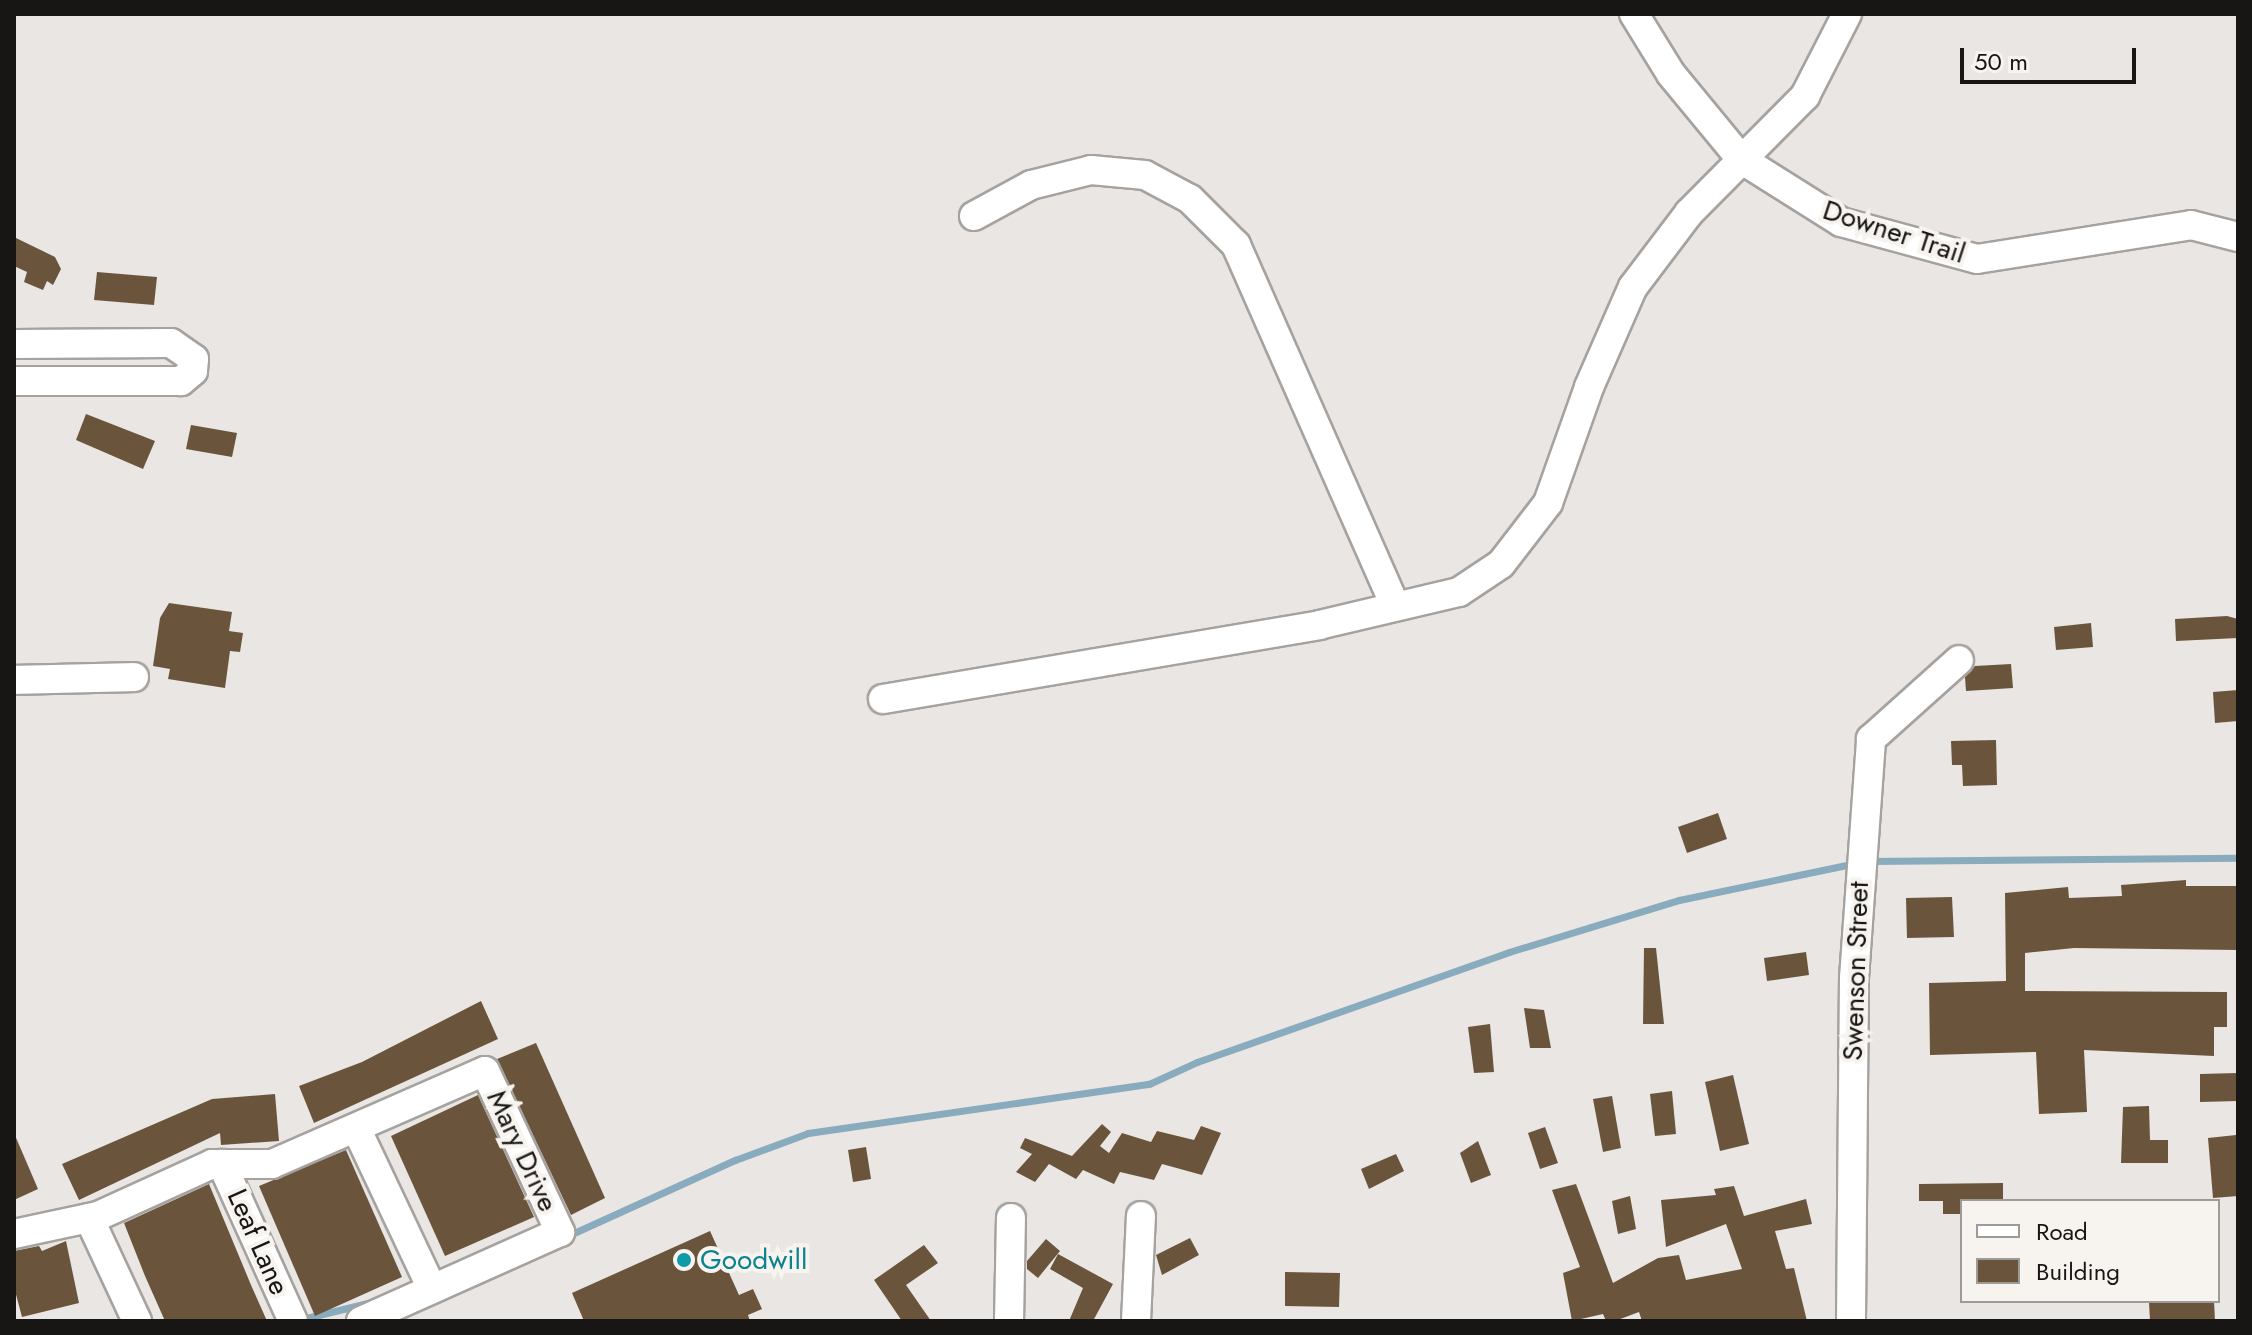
<!DOCTYPE html>
<style>
body{margin:0}
#map{position:relative;width:2252px;height:1335px;overflow:hidden;background:#e9e6e3;font-family:Jost,sans-serif}
div>[style]{position:absolute}
.stream>*{height:7px;margin:-3.5px;padding:0 3.5px;transform-origin:3.5px;border-radius:3.5px;background:#88abbd}
.building>*{inset:0;background:#6a553c}
.roads{filter:drop-shadow(2px 0 #a5a29f) drop-shadow(-2px 0 #a5a29f) drop-shadow(0 2px #a5a29f) drop-shadow(0 -2px #a5a29f)}
.street>*{height:28px;margin:-14px;padding:0 14px;transform-origin:14px;border-radius:14px;background:#fff}
.dots>*{width:22px;height:22px;translate:-50% -50%;box-sizing:border-box;border:4px solid #f7f4f0;border-radius:50%}
span{translate:-50% -50%;white-space:nowrap;text-align:center;line-height:1.15;-webkit-text-stroke:8px #f7f4f0;paint-order:stroke}
.street-label{font-size:28px;color:#171615}
.culture-label{font-size:28px;color:#0d838f}
.left{translate:0 -50%;text-align:left}
.frame{position:absolute;inset:0;border:16px solid #171615;pointer-events:none}
.legend{position:absolute;left:1960px;top:1199px;width:260px;height:104px;box-sizing:border-box;background:#f7f4f0;border:2px solid #9d9b98;margin:0;padding:10px 14px;list-style:none;font-size:24px;color:#171615}
.legend li{display:flex;align-items:center;gap:16px;height:40px}
.legend b{width:40px;border:2px solid #9d9b98}
.scale{position:absolute;left:1960px;top:48px;width:176px;height:36px;box-sizing:border-box;border:4px solid #171615;border-top:0;padding-left:10px;font-size:24px;line-height:28px;white-space:nowrap;color:#171615;-webkit-text-stroke:6px #f7f4f0;paint-order:stroke}
</style>
<div id="map">
<div class="stream">
<div style="left:1869px;top:861px;width:369px;rotate:-0.5deg"></div>
<div style="left:565px;top:1237px;width:187px;rotate:-24.4deg"></div>
<div style="left:735px;top:1160px;width:78px;rotate:-20.3deg"></div>
<div style="left:808px;top:1133px;width:345px;rotate:-8.2deg"></div>
<div style="left:1149px;top:1084px;width:53px;rotate:-24.6deg"></div>
<div style="left:1197px;top:1062px;width:331px;rotate:-19.4deg"></div>
<div style="left:1509px;top:952px;width:178px;rotate:-17deg"></div>
<div style="left:1679px;top:900px;width:181px;rotate:-11.8deg"></div>
<div style="left:298px;top:1320px;width:76px;rotate:-13.7deg"></div>
</div>
<div class="building">
<div style="clip-path:polygon(14px 237px,55px 257px,61px 269px,53px 285px,47px 281px,43px 290px,24px 282px,27px 272px,14px 266px)"></div>
<div style="clip-path:polygon(97px 272px,157px 277px,154px 305px,94px 300px)"></div>
<div style="clip-path:polygon(86px 414px,155px 441px,143px 469px,76px 440px)"></div>
<div style="clip-path:polygon(191px 425px,237px 433px,232px 457px,186px 449px)"></div>
<div style="clip-path:polygon(169px 603px,232px 612px,229px 631px,243px 633px,240px 652px,230px 651px,225px 688px,168px 679px,170px 669px,153px 666px,160px 618px)"></div>
<div style="clip-path:polygon(2227px 616px,2238px 619px,2238px 638px,2176px 641px,2175px 619px)"></div>
<div style="clip-path:polygon(2091px 623px,2093px 647px,2056px 650px,2054px 627px)"></div>
<div style="clip-path:polygon(2011px 664px,2013px 688px,1966px 691px,1965px 677px,1975px 666px)"></div>
<div style="clip-path:polygon(2238px 690px,2238px 721px,2215px 723px,2213px 692px)"></div>
<div style="clip-path:polygon(1996px 740px,1997px 785px,1963px 786px,1962px 765px,1952px 765px,1951px 741px)"></div>
<div style="clip-path:polygon(1718px 813px,1727px 839px,1687px 853px,1678px 827px)"></div>
<div style="clip-path:polygon(2186px 880px,2186px 886px,2238px 886px,2238px 950px,2074px 948px,2025px 953px,2025px 991px,2227px 992px,2227px 1027px,2214px 1027px,2214px 1056px,2084px 1050px,2087px 1112px,2039px 1114px,2036px 1052px,1930px 1055px,1929px 983px,2006px 981px,2005px 893px,2068px 887px,2069px 898px,2122px 896px,2121px 885px)"></div>
<div style="clip-path:polygon(1952px 897px,1954px 937px,1907px 938px,1906px 898px)"></div>
<div style="clip-path:polygon(1644px 948px,1656px 948px,1664px 1024px,1643px 1024px)"></div>
<div style="clip-path:polygon(1806px 952px,1809px 975px,1767px 981px,1764px 958px)"></div>
<div style="clip-path:polygon(481px 1001px,498px 1039px,314px 1123px,299px 1086px,362px 1062px)"></div>
<div style="clip-path:polygon(1524px 1008px,1544px 1010px,1551px 1048px,1530px 1048px)"></div>
<div style="clip-path:polygon(1490px 1024px,1494px 1072px,1474px 1073px,1468px 1027px)"></div>
<div style="clip-path:polygon(536px 1043px,605px 1198px,571px 1215px,497px 1059px)"></div>
<div style="clip-path:polygon(2238px 1073px,2238px 1101px,2200px 1102px,2200px 1074px)"></div>
<div style="clip-path:polygon(1733px 1075px,1749px 1144px,1720px 1151px,1705px 1082px)"></div>
<div style="clip-path:polygon(1672px 1091px,1676px 1134px,1655px 1136px,1650px 1094px)"></div>
<div style="clip-path:polygon(275px 1094px,279px 1141px,221px 1145px,220px 1133px,79px 1200px,62px 1164px,212px 1099px)"></div>
<div style="clip-path:polygon(478px 1095px,534px 1217px,445px 1256px,391px 1136px)"></div>
<div style="clip-path:polygon(1612px 1096px,1621px 1148px,1603px 1152px,1593px 1099px)"></div>
<div style="clip-path:polygon(2149px 1106px,2150px 1140px,2168px 1140px,2168px 1163px,2121px 1163px,2123px 1107px)"></div>
<div style="clip-path:polygon(1102px 1124px,1111px 1132px,1100px 1146px,1109px 1153px,1122px 1133px,1151px 1142px,1157px 1131px,1194px 1140px,1201px 1126px,1221px 1133px,1202px 1175px,1162px 1164px,1154px 1180px,1120px 1172px,1114px 1184px,1083px 1170px,1076px 1179px,1049px 1164px,1035px 1182px,1016px 1172px,1032px 1154px,1020px 1148px,1025px 1138px,1072px 1156px)"></div>
<div style="clip-path:polygon(1545px 1127px,1558px 1163px,1540px 1169px,1528px 1133px)"></div>
<div style="clip-path:polygon(14px 1133px,38px 1189px,14px 1200px)"></div>
<div style="clip-path:polygon(2236px 1135px,2238px 1196px,2213px 1198px,2208px 1138px)"></div>
<div style="clip-path:polygon(1478px 1141px,1491px 1175px,1471px 1183px,1460px 1153px)"></div>
<div style="clip-path:polygon(866px 1147px,871px 1179px,853px 1182px,848px 1150px)"></div>
<div style="clip-path:polygon(346px 1150px,402px 1277px,315px 1316px,259px 1186px)"></div>
<div style="clip-path:polygon(1396px 1154px,1404px 1171px,1369px 1189px,1361px 1169px)"></div>
<div style="clip-path:polygon(2003px 1183px,2003px 1201px,1962px 1201px,1962px 1214px,1943px 1214px,1943px 1201px,1919px 1201px,1919px 1184px)"></div>
<div style="clip-path:polygon(209px 1184px,251px 1285px,267px 1321px,165px 1321px,145px 1276px,124px 1223px)"></div>
<div style="clip-path:polygon(1576px 1184px,1613px 1283px,1658px 1258px,1679px 1255px,1686px 1280px,1742px 1269px,1726px 1224px,1666px 1247px,1661px 1200px,1716px 1195px,1714px 1189px,1734px 1186px,1744px 1216px,1806px 1199px,1812px 1224px,1775px 1231px,1786px 1269px,1794px 1268px,1807px 1321px,1642px 1321px,1639px 1312px,1615px 1321px,1606px 1321px,1603px 1314px,1572px 1321px,1563px 1273px,1580px 1267px,1552px 1190px)"></div>
<div style="clip-path:polygon(1630px 1196px,1636px 1229px,1618px 1234px,1612px 1201px)"></div>
<div style="clip-path:polygon(710px 1231px,739px 1295px,753px 1289px,762px 1309px,748px 1315px,750px 1321px,584px 1321px,572px 1293px)"></div>
<div style="clip-path:polygon(1190px 1238px,1199px 1255px,1162px 1275px,1156px 1255px)"></div>
<div style="clip-path:polygon(1046px 1239px,1060px 1251px,1038px 1278px,1027px 1269px,1027px 1261px)"></div>
<div style="clip-path:polygon(66px 1241px,79px 1303px,22px 1317px,14px 1287px,14px 1251px,39px 1246px,42px 1251px)"></div>
<div style="clip-path:polygon(924px 1245px,938px 1263px,906px 1285px,931px 1321px,902px 1321px,874px 1280px)"></div>
<div style="clip-path:polygon(1058px 1254px,1113px 1284px,1093px 1321px,1069px 1321px,1083px 1288px,1050px 1269px)"></div>
<div style="clip-path:polygon(1285px 1272px,1340px 1273px,1339px 1307px,1285px 1306px)"></div>
<div style="clip-path:polygon(2214px 1301px,2215px 1321px,2150px 1321px,2149px 1302px)"></div>
</div>
<div class="roads">
<div class="street">
<div style="left:1634px;top:14px;width:70px;rotate:58.3deg"></div>
<div style="left:1671px;top:74px;width:110px;rotate:50.5deg"></div>
<div style="left:1741px;top:159px;width:118px;rotate:32.2deg"></div>
<div style="left:1841px;top:222px;width:141px;rotate:15.2deg"></div>
<div style="left:1977px;top:259px;width:217px;rotate:-9deg"></div>
<div style="left:2191px;top:225px;width:49px;rotate:14.3deg"></div>
<div style="left:974px;top:216px;width:65px;rotate:-28.5deg"></div>
<div style="left:1031px;top:185px;width:62px;rotate:-14deg"></div>
<div style="left:1091px;top:170px;width:54px;rotate:5.3deg"></div>
<div style="left:1145px;top:175px;width:51px;rotate:28.1deg"></div>
<div style="left:1190px;top:199px;width:65px;rotate:45deg"></div>
<div style="left:1236px;top:245px;width:394px;rotate:66.2deg"></div>
<div style="left:14px;top:344px;width:157px;rotate:-0.4deg"></div>
<div style="left:171px;top:343px;width:28px;rotate:35deg"></div>
<div style="left:194px;top:359px;width:12px;rotate:95deg"></div>
<div style="left:193px;top:371px;width:16px;rotate:140deg"></div>
<div style="left:181px;top:381px;width:167px;rotate:180deg"></div>
<div style="left:14px;top:680px;width:120px;rotate:-1.4deg"></div>
<div style="left:883px;top:699px;width:442px;rotate:-9.6deg"></div>
<div style="left:1319px;top:625px;width:144px;rotate:-13.3deg"></div>
<div style="left:1459px;top:592px;width:50px;rotate:-33.7deg"></div>
<div style="left:1501px;top:564px;width:77px;rotate:-52.4deg"></div>
<div style="left:1548px;top:503px;width:123px;rotate:-70.5deg"></div>
<div style="left:1589px;top:387px;width:109px;rotate:-66.3deg"></div>
<div style="left:1633px;top:287px;width:93px;rotate:-52.9deg"></div>
<div style="left:1689px;top:213px;width:165px;rotate:-45.2deg"></div>
<div style="left:1805px;top:96px;width:92px;rotate:-62.9deg"></div>
<div style="left:356px;top:1128px;width:178px;rotate:64.7deg"></div>
<div style="left:222px;top:1164px;width:172px;rotate:65.7deg"></div>
<div style="left:89px;top:1218px;width:114px;rotate:65deg"></div>
<div style="left:14px;top:1234px;width:86px;rotate:-12.1deg"></div>
<div style="left:98px;top:1216px;width:125px;rotate:-24.5deg"></div>
<div style="left:212px;top:1164px;width:60px"></div>
<div style="left:272px;top:1164px;width:232px;rotate:-23.6deg"></div>
<div style="left:485px;top:1071px;width:178px;rotate:65deg"></div>
<div style="left:560px;top:1232px;width:218px;rotate:155.9deg"></div>
<div style="left:1009px;top:1321px;width:103px;rotate:-88.9deg"></div>
<div style="left:1136px;top:1321px;width:105px;rotate:-87.3deg"></div>
<div style="left:1851px;top:1321px;width:343px;rotate:-89.5deg"></div>
<div style="left:1854px;top:978px;width:240px;rotate:-85.9deg"></div>
<div style="left:1871px;top:739px;width:118px;rotate:-41.9deg"></div>
</div>
</div>
<div class="dots">
<div style="left:684px;top:1260px;background:#0f9aa8"></div>
</div>
<div class="street-label">
<span style="left:1894px;top:232px;rotate:18deg">Downer Trail</span>
<span style="left:1856px;top:971px;rotate:-88deg">Swenson Street</span>
<span style="left:522px;top:1151px;rotate:65deg">Mary Drive</span>
<span style="left:258px;top:1242px;rotate:66deg">Leaf Lane</span>
</div>
<div class="culture-label">
<span class="left" style="left:700px;top:1260px">Goodwill</span>
</div>
<div class="frame"></div>
<ul class="legend">
<li><b style="height:10px;background:#fff"></b>Road</li>
<li><b style="height:22px;background:#6a553c"></b>Building</li>
</ul>
<div class="scale">50 m</div>
</div>
